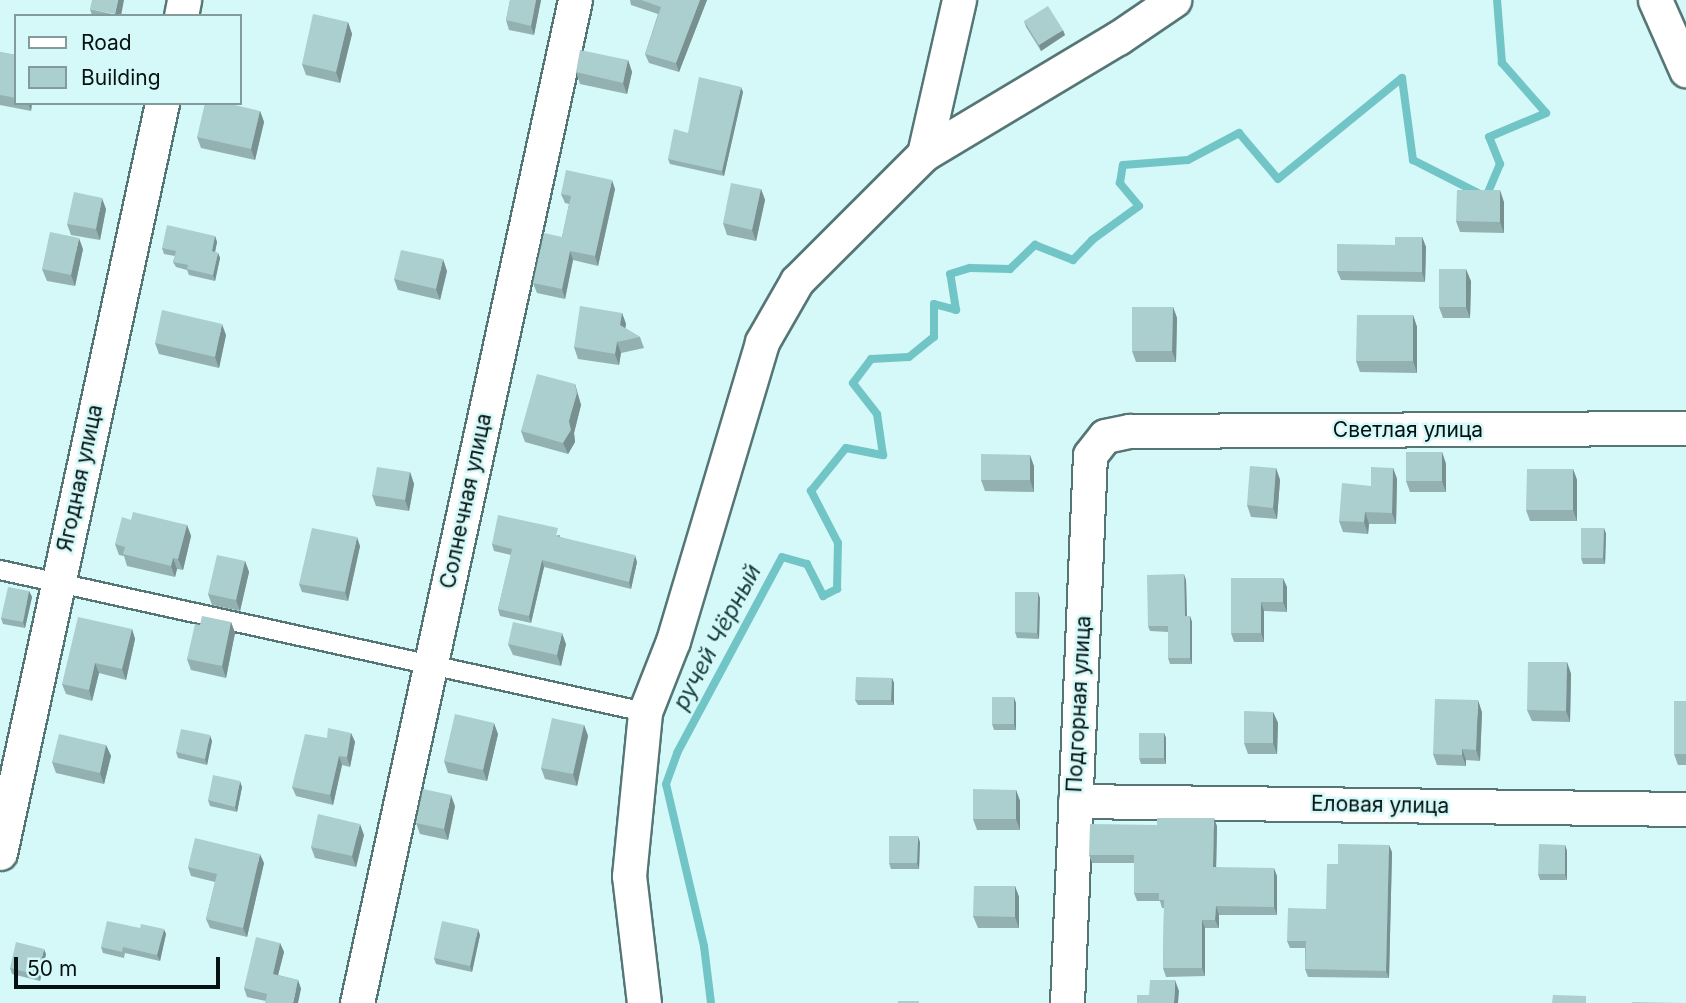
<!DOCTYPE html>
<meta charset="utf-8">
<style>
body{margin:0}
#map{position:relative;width:1686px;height:1003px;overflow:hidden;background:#d5f8f8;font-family:Inter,sans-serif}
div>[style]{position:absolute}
.stream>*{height:8px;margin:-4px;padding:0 4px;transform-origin:4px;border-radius:4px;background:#72c5c6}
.roads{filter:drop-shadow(2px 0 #567676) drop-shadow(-2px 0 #567676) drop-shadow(0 2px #567676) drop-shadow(0 -2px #567676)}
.lane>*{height:18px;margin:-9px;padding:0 9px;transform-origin:9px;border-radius:9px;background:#fff}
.street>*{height:33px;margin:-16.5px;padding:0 16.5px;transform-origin:16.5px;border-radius:16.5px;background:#fff}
.wall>*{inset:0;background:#93b1b1}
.shaded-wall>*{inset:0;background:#789090}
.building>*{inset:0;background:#abcece}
span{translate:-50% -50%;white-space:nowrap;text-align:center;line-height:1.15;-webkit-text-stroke:5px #d5f8f8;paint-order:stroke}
.street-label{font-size:21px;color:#061212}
.water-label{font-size:23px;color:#173f40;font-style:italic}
.legend{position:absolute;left:14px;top:14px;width:228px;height:91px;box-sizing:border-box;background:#d5f8f8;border:2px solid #829c9c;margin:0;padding:9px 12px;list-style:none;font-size:21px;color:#061212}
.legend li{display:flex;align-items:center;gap:14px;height:35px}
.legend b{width:35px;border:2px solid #829c9c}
.scale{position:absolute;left:14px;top:957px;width:206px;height:32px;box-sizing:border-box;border:4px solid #061212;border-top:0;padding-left:9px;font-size:21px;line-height:24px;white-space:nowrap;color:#061212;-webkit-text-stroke:5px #d5f8f8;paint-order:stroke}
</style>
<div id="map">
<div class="stream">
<div style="left:711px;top:1003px;width:57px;rotate:-97deg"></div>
<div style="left:704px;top:946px;width:166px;rotate:-103.2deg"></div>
<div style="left:666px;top:784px;width:33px;rotate:-70deg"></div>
<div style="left:677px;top:753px;width:222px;rotate:-61.8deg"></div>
<div style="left:782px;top:557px;width:26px;rotate:16deg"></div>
<div style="left:807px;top:564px;width:36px;rotate:63deg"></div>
<div style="left:823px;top:596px;width:16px;rotate:-27deg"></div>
<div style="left:837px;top:589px;width:46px;rotate:-88.8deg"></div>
<div style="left:838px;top:543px;width:59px;rotate:-117.4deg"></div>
<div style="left:811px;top:491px;width:55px;rotate:-50.9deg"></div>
<div style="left:846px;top:448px;width:38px;rotate:11deg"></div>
<div style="left:883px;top:455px;width:41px;rotate:-98.3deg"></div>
<div style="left:877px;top:414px;width:39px;rotate:-128deg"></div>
<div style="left:853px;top:383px;width:30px;rotate:-53deg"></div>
<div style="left:871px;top:359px;width:38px;rotate:-3deg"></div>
<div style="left:909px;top:357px;width:32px;rotate:-39deg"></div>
<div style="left:934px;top:337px;width:33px;rotate:-90deg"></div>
<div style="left:934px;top:304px;width:23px;rotate:15deg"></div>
<div style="left:956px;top:310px;width:36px;rotate:-99deg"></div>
<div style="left:950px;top:274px;width:21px;rotate:-17deg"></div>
<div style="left:970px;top:268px;width:40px;rotate:1.4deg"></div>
<div style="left:1010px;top:269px;width:35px;rotate:-44deg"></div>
<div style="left:1035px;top:245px;width:41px;rotate:21.5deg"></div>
<div style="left:1073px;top:260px;width:28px;rotate:-46deg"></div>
<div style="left:1092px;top:240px;width:58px;rotate:-35.9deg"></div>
<div style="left:1139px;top:206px;width:30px;rotate:-130deg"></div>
<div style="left:1120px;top:183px;width:18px;rotate:-81deg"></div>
<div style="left:1123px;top:165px;width:65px;rotate:-4.4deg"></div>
<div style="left:1188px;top:160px;width:58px;rotate:-27.9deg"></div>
<div style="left:1239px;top:133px;width:60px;rotate:49.7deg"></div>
<div style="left:1278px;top:179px;width:160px;rotate:-39.2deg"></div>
<div style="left:1402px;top:78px;width:83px;rotate:82.4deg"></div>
<div style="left:1413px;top:160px;width:82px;rotate:26.9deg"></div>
<div style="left:1486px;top:197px;width:36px;rotate:-67deg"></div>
<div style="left:1500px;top:164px;width:29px;rotate:-112deg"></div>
<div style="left:1489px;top:137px;width:62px;rotate:-22.8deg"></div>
<div style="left:1546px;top:113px;width:67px;rotate:-131.3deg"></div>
<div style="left:1502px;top:63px;width:63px;rotate:-94.5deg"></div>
</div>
<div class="roads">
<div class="lane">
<div style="left:0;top:570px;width:660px;rotate:12.42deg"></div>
</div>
<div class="street">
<div style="left:1655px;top:0;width:77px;rotate:66.1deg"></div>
<div style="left:181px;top:16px;width:16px;rotate:-79deg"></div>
<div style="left:924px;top:154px;width:158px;rotate:-77.2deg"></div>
<div style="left:1075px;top:801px;width:611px;rotate:0.75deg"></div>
<div style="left:0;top:853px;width:767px;rotate:-77.81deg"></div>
<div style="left:357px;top:1003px;width:1026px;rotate:-77.74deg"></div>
<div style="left:644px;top:1003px;width:128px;rotate:-96.7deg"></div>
<div style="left:629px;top:876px;width:165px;rotate:-84.4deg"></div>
<div style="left:645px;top:712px;width:76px;rotate:-68.5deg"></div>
<div style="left:673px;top:641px;width:312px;rotate:-73.4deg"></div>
<div style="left:762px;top:342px;width:70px;rotate:-60.2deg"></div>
<div style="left:797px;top:281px;width:180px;rotate:-45deg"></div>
<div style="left:924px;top:154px;width:226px;rotate:-30.9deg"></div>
<div style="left:1118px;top:38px;width:68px;rotate:-34.2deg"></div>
<div style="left:1067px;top:1003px;width:548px;rotate:-87.6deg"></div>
<div style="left:1090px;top:455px;width:24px;rotate:-52deg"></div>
<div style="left:1105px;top:436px;width:25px;rotate:-12deg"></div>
<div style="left:1129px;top:431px;width:557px;rotate:-0.31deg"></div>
</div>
</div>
<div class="wall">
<div style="clip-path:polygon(510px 0,541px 0,534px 35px,509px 30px,506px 20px)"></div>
<div style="clip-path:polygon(630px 0,707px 0,679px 72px,649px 63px,645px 54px,658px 14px,631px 5px)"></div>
<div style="clip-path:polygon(90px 9px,121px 16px,92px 16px)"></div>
<div style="clip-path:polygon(1024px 21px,1065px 35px,1041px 51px,1026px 27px)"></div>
<div style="clip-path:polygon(348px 22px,352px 34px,340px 83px,306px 75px,302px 64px)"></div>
<div style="clip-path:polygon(0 52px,16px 55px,16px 103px,32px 103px,31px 111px,0 105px)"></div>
<div style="clip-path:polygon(628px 60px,632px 72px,627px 94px,580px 84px,576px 72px)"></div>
<div style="clip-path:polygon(743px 92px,724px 176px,670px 164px,668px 159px,688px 133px)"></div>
<div style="clip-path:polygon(260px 111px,264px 122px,255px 160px,201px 148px,197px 137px)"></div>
<div style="clip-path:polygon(615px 189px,598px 266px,573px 260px,565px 299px,537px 293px,533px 283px,562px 237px,569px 204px,565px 203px,561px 194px)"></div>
<div style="clip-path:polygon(761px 189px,765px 200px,756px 241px,727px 235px,723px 223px)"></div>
<div style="clip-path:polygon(1504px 202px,1504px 233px,1460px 232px,1456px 221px)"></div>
<div style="clip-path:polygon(106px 209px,100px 240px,71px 235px,67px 224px)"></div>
<div style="clip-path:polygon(215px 236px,217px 242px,215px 252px,218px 253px,220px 258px,215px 281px,189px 275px,187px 270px,176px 267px,173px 262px,175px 256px,164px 254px,162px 248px)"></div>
<div style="clip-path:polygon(1422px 237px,1426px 247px,1425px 282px,1341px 280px,1337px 271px,1395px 245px)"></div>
<div style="clip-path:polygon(83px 249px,75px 286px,47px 281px,42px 269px)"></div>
<div style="clip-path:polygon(447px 271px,440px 300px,398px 290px,394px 279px)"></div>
<div style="clip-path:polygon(1471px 281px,1470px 318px,1443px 318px,1439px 307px)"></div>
<div style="clip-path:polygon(1173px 307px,1177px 318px,1176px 362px,1136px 362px,1132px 351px)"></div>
<div style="clip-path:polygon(622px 313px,626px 324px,625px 328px,640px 337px,644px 348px,621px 353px,619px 365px,578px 359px,574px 347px)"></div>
<div style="clip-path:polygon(1413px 315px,1417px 327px,1417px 373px,1360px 372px,1356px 361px)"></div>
<div style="clip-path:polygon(226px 335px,219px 368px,159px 354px,155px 343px)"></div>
<div style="clip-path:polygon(575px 384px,581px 405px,574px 433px,575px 442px,568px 454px,525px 442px,521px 431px)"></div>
<div style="clip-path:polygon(1442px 452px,1446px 464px,1446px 492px,1410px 492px,1406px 481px)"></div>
<div style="clip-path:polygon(1034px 466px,1034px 492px,985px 491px,981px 480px)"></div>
<div style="clip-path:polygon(1276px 468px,1280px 480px,1277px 519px,1251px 517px,1247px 505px)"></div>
<div style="clip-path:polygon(1393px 468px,1397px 479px,1396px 524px,1369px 524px,1368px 534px,1343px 532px,1339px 521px,1371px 486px)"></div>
<div style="clip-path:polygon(1573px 469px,1577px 480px,1577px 521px,1530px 521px,1526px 510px)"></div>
<div style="clip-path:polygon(410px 472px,414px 484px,409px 511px,376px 506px,372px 495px)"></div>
<div style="clip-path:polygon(131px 520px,187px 525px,191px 536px,183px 570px,177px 569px,175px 577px,127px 566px,124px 556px,119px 555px,115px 544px)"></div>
<div style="clip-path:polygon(1604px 528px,1606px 534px,1605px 564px,1583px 564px,1581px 558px)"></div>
<div style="clip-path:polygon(560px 535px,560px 537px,637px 562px,631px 589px,544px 567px,531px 623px,500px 616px,498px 609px,511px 555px,494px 551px,492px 544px)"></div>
<div style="clip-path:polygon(360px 546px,348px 601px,302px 592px,299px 584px)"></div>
<div style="clip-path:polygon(245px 561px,249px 572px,240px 611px,212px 605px,208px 594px)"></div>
<div style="clip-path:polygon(1231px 578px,1287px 587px,1287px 612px,1264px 611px,1264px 642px,1234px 642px,1231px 633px)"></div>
<div style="clip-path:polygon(1186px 580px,1187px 616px,1190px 616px,1192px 622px,1192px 664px,1170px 664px,1168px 658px,1168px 632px,1150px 631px,1148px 626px)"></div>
<div style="clip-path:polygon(29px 591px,32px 597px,25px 628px,3px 624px,1px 618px)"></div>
<div style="clip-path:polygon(1040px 598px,1039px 639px,1017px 638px,1015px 632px)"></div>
<div style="clip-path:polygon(231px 622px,235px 633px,226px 678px,191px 670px,187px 659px,200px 625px)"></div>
<div style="clip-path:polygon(132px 629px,135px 639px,126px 680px,99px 673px,92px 701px,66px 694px,62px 684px)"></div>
<div style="clip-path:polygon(508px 644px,566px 644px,561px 666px,513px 655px)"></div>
<div style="clip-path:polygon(1567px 662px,1571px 674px,1570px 722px,1532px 721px,1527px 710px)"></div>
<div style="clip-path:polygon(892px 678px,894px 683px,894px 705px,858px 705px,855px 700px)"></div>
<div style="clip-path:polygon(1686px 701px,1686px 765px,1678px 765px,1674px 754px)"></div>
<div style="clip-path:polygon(1016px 703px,1016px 730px,994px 730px,992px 724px)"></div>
<div style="clip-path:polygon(1273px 712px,1278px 723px,1277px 754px,1248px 754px,1244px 743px)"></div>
<div style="clip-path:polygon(1482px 712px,1480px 761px,1466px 760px,1466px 766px,1437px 765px,1433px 754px)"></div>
<div style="clip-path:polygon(584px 725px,588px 736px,577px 786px,545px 779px,541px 768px)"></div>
<div style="clip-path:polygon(351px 733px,355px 742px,350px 767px,342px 765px,333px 805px,296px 796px,292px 787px,327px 738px)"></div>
<div style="clip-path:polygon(1164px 733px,1166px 738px,1166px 764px,1141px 764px,1139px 758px)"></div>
<div style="clip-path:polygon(498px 734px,487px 781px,448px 773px,444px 761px)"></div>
<div style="clip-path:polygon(212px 741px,207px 765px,178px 758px,176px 752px)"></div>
<div style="clip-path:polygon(106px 745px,111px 756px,104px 784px,56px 773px,52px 762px)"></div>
<div style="clip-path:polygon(242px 787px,237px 812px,210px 806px,208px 800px)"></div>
<div style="clip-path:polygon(1016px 790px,1020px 801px,1020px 830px,977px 830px,973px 819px)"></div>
<div style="clip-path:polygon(455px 806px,448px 840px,420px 834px,416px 823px)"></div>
<div style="clip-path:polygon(1217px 826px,1216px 867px,1277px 876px,1277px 915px,1219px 915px,1219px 928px,1205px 928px,1205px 976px,1166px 977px,1163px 968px,1164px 908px,1162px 908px,1160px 901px,1137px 901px,1134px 893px,1134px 863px,1092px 863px,1089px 855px)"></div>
<div style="clip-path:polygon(364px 835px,356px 867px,315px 858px,311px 847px)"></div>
<div style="clip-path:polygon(920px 842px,919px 869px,891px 869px,889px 863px)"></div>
<div style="clip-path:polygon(1565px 845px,1567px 851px,1567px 880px,1540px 880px,1538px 874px)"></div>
<div style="clip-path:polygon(1392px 852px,1389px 978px,1308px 977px,1305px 969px,1305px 948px,1290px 948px,1287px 941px,1326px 909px,1338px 864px)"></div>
<div style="clip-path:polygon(264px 863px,247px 937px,210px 928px,206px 919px,215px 882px,191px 876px,188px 867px)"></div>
<div style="clip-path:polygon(1015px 886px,1019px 897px,1019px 928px,978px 928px,973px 916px)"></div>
<div style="clip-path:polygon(166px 934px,160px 961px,125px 953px,124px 958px,103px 953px,101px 947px)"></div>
<div style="clip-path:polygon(480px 935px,472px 972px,436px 964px,434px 958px)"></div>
<div style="clip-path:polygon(280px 943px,284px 952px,278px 975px,298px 980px,301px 989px,266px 1001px,247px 997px,244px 988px)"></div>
<div style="clip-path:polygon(46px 954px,40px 981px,12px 974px,10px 968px)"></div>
</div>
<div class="shaded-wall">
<div style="clip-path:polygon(118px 0,124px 0,121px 16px,116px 16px,115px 14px)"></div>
<div style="clip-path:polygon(536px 0,541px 0,534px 35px,531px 26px)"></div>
<div style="clip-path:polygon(700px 0,707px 0,679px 72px,676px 63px)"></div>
<div style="clip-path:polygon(348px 22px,352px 34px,340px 83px,336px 72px)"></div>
<div style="clip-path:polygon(1063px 30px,1065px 35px,1041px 51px,1039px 45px)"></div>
<div style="clip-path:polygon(628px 60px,632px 72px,627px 94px,623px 83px)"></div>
<div style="clip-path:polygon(741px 87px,743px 92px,724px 176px,722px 171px)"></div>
<div style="clip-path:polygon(28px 103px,32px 103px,31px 111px)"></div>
<div style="clip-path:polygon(260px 111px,264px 122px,255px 160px,251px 149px)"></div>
<div style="clip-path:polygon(612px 180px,615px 189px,598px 266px,595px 256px)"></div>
<div style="clip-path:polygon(761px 189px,765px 200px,756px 241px,752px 230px)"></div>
<div style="clip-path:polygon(1500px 190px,1504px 202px,1504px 233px,1500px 222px)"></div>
<div style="clip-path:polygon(102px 198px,106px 209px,100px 240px,96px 229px)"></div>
<div style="clip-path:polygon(215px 236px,217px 242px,214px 257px,212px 251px)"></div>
<div style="clip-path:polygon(1422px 237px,1426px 247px,1425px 282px,1422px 272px)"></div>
<div style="clip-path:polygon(79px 238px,83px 249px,75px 286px,71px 275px)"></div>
<div style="clip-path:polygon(570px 251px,573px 260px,565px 299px,562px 289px)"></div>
<div style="clip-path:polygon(218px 253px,220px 258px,215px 281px,213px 275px)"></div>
<div style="clip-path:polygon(443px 259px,447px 271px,440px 300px,436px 289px)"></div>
<div style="clip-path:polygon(1466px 269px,1471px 281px,1470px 318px,1466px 307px)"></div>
<div style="clip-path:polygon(1173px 307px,1177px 318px,1176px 362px,1172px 351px)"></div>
<div style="clip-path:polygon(622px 313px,626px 324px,624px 336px,620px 325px)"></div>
<div style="clip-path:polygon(1413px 315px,1417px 327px,1417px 373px,1413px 361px)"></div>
<div style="clip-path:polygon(222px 324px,226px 335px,219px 368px,215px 357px)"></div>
<div style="clip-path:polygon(617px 342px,621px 353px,619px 365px,615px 354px)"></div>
<div style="clip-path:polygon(575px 384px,581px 405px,574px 433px,575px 442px,568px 454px,563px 443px,569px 421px)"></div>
<div style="clip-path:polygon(1442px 452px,1446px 464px,1446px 492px,1442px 481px)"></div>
<div style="clip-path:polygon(1030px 455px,1034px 466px,1034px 492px,1030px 480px)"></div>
<div style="clip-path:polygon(1276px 468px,1280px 480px,1277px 519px,1273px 508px)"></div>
<div style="clip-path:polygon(1393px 468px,1397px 479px,1396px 524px,1392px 513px)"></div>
<div style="clip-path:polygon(1573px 469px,1577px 480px,1577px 521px,1573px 510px)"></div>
<div style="clip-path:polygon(410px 472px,414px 484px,409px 511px,405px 500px)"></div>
<div style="clip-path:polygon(1365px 512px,1369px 524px,1368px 534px,1364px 522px)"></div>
<div style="clip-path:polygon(187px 525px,191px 536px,183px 570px,178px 559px)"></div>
<div style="clip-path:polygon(1604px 528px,1606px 534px,1605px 564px,1603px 558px)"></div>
<div style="clip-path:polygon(357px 537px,360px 546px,348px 601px,345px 592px)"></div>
<div style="clip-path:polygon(635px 555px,637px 562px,631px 589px,629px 582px)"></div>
<div style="clip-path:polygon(173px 558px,177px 569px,175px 577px,171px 566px)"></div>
<div style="clip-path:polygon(542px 560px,544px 567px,531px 623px,529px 616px)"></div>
<div style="clip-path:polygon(245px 561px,249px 572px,240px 611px,236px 600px)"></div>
<div style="clip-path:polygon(1184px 574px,1186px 580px,1187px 622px,1185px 616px)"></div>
<div style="clip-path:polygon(1283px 578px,1287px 587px,1287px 612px,1283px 602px)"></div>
<div style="clip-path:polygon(29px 591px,32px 597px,25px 628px,23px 622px)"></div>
<div style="clip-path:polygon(1038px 592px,1040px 598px,1039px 639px,1037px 633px)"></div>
<div style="clip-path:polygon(1261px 602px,1264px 611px,1264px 642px,1261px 633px)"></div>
<div style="clip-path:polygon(1190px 616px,1192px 622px,1192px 664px,1190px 658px)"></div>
<div style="clip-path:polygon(231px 622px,235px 633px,226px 678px,222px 666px)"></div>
<div style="clip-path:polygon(132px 629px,135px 639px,126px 680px,122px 669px)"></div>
<div style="clip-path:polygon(562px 633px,566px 644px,561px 666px,557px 655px)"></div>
<div style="clip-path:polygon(1567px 662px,1571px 674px,1570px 722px,1566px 711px)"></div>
<div style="clip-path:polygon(95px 663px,99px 673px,92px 701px,89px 690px)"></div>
<div style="clip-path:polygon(892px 678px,894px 683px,894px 705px,891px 700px)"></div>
<div style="clip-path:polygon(1014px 697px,1016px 703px,1016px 730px,1014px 724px)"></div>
<div style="clip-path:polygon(1478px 700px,1482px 712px,1480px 761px,1476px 750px)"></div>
<div style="clip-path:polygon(1273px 712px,1278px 723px,1277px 754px,1273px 743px)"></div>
<div style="clip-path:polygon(494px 723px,498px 734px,487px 781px,483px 770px)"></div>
<div style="clip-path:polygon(584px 725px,588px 736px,577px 786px,573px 774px)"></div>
<div style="clip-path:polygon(351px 733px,355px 742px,350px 767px,347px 757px)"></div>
<div style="clip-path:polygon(1164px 733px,1166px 738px,1166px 764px,1164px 758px)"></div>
<div style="clip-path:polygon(210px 735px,212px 741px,207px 765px,205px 759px)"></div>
<div style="clip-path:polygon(106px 745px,111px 756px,104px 784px,100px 773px)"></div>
<div style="clip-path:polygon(1462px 749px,1466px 760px,1466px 766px,1462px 755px)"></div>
<div style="clip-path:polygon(339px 756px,342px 765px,333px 805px,330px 795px)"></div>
<div style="clip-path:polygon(240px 781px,242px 787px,237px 812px,235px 807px)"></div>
<div style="clip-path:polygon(1016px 790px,1020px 801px,1020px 830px,1016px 819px)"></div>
<div style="clip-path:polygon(451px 795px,455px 806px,448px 840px,444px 829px)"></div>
<div style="clip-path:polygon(1214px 818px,1217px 826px,1216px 875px,1213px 867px)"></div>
<div style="clip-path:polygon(360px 824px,364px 835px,356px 867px,352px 856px)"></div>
<div style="clip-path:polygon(918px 836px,920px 842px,919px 869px,917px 863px)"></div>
<div style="clip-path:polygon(1389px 845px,1392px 852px,1389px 978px,1386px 971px)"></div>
<div style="clip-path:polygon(1565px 845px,1567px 851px,1567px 880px,1565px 874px)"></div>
<div style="clip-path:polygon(260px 854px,264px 863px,247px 937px,243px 928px)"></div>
<div style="clip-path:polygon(1274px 868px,1277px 876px,1277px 915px,1274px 907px)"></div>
<div style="clip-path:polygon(1015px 886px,1019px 897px,1019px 928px,1015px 917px)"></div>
<div style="clip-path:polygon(1216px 906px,1219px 915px,1219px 928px,1215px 920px)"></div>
<div style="clip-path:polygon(1202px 920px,1205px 928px,1205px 976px,1202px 968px)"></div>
<div style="clip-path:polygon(164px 929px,166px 934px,160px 961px,157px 955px)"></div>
<div style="clip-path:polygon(478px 929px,480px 935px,472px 972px,470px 966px)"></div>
<div style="clip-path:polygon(280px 943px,284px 952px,276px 983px,273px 974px)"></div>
<div style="clip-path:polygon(44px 949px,46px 954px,40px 981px,38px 975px)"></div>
<div style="clip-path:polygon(298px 980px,301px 989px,298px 1003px,293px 1003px)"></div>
<div style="clip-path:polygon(1175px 980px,1179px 991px,1178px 1003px,1174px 1003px)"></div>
</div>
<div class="building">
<div style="clip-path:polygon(92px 0,118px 0,115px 14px,90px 9px)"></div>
<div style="clip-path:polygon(510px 0,536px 0,531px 26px,506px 20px)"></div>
<div style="clip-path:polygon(641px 0,700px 0,676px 63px,645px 54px,661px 7px)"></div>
<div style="clip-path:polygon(1048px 6px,1063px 30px,1039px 45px,1024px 21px)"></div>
<div style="clip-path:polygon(313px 14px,348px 22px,336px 72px,302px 64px)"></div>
<div style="clip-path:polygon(580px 50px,628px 60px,623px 83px,576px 72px)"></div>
<div style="clip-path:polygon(0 52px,16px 55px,16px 98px,0 95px)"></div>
<div style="clip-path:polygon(699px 77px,741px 87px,722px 171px,668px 159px,674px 129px,688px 133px)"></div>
<div style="clip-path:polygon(205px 103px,226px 103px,260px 111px,251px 149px,197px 137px)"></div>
<div style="clip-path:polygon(566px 170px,612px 180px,595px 256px,570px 251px,562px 289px,533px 283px,544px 233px,562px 237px,571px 196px,561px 194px)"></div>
<div style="clip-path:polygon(731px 183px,761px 189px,752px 230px,723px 223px)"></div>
<div style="clip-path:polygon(1457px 190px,1500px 190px,1500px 222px,1456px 221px)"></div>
<div style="clip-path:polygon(74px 192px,102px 198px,96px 229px,67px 224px)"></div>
<div style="clip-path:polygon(167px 225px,215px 236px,212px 251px,218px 253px,213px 275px,187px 269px,188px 265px,173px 262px,176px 251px,162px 248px)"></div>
<div style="clip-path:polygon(50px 232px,79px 238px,71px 275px,42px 269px)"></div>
<div style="clip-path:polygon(1395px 237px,1422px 237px,1422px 272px,1337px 271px,1337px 244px,1395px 245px)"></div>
<div style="clip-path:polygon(401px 250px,443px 259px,436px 289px,394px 279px)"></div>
<div style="clip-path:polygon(1439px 269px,1466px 269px,1466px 307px,1439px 307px)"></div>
<div style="clip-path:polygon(580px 306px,622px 313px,620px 325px,640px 337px,617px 342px,615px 354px,574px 347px)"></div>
<div style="clip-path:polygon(1132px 307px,1173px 307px,1172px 351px,1132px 351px)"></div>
<div style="clip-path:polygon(162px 310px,222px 324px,215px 357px,155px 343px)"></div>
<div style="clip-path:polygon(1357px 315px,1413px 315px,1413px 361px,1356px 361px)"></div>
<div style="clip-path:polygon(537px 374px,575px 384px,577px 393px,569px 421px,571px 430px,563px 443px,521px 431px)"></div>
<div style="clip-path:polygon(1406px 452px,1442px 452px,1442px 481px,1406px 481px)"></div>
<div style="clip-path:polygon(981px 454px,1030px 455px,1030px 480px,981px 480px)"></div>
<div style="clip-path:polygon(1250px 466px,1276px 468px,1273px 508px,1247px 505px)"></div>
<div style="clip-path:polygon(377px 467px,410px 472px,405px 500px,372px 495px)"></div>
<div style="clip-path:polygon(1371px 467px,1393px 468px,1392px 513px,1365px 512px,1364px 522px,1339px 521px,1342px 483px,1371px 486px)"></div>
<div style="clip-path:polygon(1527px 469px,1573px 469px,1573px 510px,1526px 510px)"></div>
<div style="clip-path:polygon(133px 512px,187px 525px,178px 559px,173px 558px,171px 566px,123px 554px,125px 547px,115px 544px,122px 517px,131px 520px)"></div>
<div style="clip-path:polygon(498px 515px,558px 528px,556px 536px,635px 555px,629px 582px,542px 560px,529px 616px,498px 609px,512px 549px,492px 544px)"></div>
<div style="clip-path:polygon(312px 528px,357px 537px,345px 592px,299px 584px)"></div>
<div style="clip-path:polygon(1581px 528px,1604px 528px,1603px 558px,1581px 558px)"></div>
<div style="clip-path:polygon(217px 555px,245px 561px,236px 600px,208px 594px)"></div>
<div style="clip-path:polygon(1184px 574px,1185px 616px,1190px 616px,1190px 658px,1168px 658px,1168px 626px,1148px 626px,1147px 575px)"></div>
<div style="clip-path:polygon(1231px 578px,1283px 578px,1283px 602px,1261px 602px,1261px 633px,1231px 633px)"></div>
<div style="clip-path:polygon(8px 587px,29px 591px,23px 622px,1px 618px)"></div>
<div style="clip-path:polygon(1015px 592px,1038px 592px,1037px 633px,1015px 632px)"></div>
<div style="clip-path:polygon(202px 616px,231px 622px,222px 666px,187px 659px,195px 624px,200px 625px)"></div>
<div style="clip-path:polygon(78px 617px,132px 629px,122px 669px,95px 663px,89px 690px,62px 684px)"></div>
<div style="clip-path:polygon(513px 622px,562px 633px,557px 655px,508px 644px)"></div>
<div style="clip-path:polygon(1528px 662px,1567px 662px,1566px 711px,1527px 710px)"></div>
<div style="clip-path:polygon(856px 677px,892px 678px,891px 700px,855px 700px)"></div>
<div style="clip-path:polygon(992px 697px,1014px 697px,1014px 724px,992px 724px)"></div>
<div style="clip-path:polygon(1435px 699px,1478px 700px,1476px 750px,1462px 749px,1462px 755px,1433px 754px)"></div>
<div style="clip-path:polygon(1674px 701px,1686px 701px,1686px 754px,1674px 754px)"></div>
<div style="clip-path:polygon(1244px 711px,1273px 712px,1273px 743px,1244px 743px)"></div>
<div style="clip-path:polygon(455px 714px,494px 723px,483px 770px,444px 761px)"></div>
<div style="clip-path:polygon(552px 718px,584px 725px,573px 774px,541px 768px)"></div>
<div style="clip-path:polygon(328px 728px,351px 733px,347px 757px,339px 756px,330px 795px,292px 787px,305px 734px,327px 738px)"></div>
<div style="clip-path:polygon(181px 729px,210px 735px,205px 759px,176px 752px)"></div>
<div style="clip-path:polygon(1139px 733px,1164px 733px,1164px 758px,1139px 758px)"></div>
<div style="clip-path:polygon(59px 734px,106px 745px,100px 773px,52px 762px)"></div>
<div style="clip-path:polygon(213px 775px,240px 781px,235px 807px,208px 800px)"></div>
<div style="clip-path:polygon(423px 789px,451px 795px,444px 829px,416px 823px)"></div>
<div style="clip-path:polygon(973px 789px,1016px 790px,1016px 819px,973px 819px)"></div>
<div style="clip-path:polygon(318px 814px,360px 824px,352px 856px,311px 847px)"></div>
<div style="clip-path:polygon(1157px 818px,1214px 818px,1213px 867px,1274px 868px,1274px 907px,1216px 906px,1215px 920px,1202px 920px,1202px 968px,1163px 968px,1164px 900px,1159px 900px,1159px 893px,1134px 893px,1134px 855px,1089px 855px,1090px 824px,1157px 825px)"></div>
<div style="clip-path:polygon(889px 836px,918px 836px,917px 863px,889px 863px)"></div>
<div style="clip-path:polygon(195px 838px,260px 854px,243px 928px,206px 919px,217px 874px,188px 867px)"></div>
<div style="clip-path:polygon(1338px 844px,1389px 845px,1386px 971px,1305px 969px,1306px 941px,1287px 941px,1288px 908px,1326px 909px,1327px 864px,1338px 864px)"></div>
<div style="clip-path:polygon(1539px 844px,1565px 845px,1565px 874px,1538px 874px)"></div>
<div style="clip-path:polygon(974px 886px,1015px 886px,1015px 917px,973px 916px)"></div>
<div style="clip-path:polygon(107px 921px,140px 928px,141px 924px,164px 929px,157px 955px,123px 947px,122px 952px,101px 947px)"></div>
<div style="clip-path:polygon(442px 921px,478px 929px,470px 966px,434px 958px)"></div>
<div style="clip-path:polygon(256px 937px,280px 943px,273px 974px,298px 980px,293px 1003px,265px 1003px,267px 994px,244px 988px)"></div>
<div style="clip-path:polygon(16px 942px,44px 949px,38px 975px,10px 968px)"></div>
<div style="clip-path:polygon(1150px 980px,1175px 980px,1174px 1003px,1137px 1003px,1137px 995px,1149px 995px)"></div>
<div style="clip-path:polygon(1553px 995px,1586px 996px,1586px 1003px,1552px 1003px)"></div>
<div style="clip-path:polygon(898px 1001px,919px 1001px,919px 1003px,898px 1003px)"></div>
<div style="clip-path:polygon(1632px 1002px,1686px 1003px,1632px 1003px)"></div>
</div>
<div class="street-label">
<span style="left:1408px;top:430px">Светлая улица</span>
<span style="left:80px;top:478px;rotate:-78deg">Ягодная улица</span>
<span style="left:466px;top:501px;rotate:-78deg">Солнечная улица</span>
<span style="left:1079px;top:704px;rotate:-87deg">Подгорная улица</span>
<span style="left:1380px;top:805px;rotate:1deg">Еловая улица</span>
</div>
<div class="water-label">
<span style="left:717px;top:637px;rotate:-62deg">ручей Чёрный</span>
</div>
<ul class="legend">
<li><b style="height:9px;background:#fff"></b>Road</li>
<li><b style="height:19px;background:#abcece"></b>Building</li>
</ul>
<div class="scale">50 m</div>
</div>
